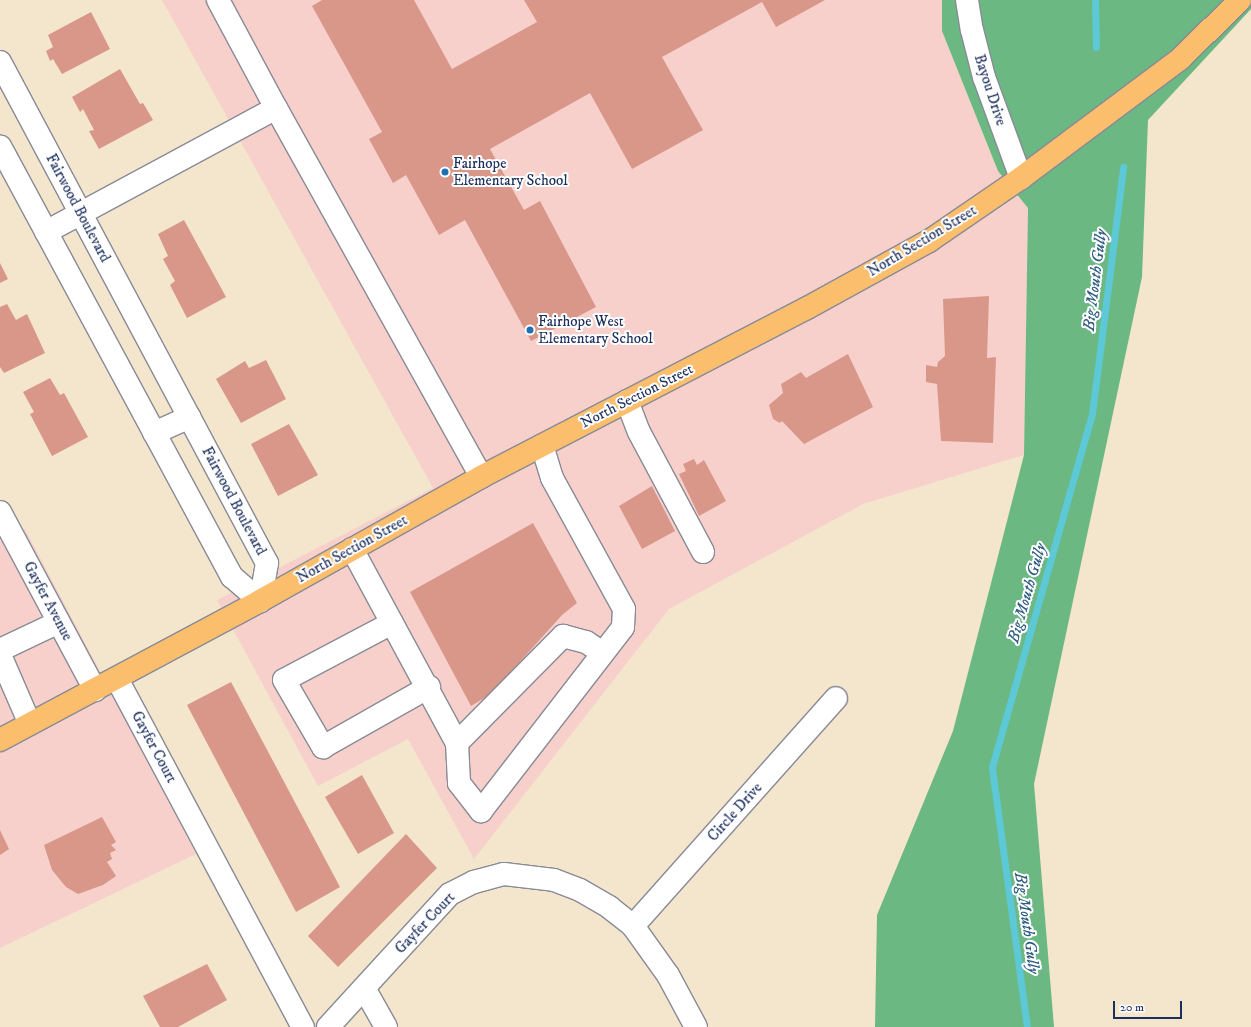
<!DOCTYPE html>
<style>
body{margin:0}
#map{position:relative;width:1251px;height:1027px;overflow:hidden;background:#f4e5cd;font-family:"IM FELL DW Pica",serif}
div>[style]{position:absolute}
.built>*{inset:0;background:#f7d0cc}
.forest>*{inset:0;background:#6bb882}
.stream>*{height:7px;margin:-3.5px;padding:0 3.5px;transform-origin:3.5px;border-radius:3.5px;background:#5dc8d6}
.building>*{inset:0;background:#d89789}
.roads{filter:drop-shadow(1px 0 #888a96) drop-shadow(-1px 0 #888a96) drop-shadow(0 1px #888a96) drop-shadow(0 -1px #888a96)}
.minor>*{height:22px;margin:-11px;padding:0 11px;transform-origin:11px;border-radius:11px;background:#fff}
.major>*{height:22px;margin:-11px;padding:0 11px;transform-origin:11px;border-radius:11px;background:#fabe6d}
.dots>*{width:11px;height:11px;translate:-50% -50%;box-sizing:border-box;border:2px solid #fff;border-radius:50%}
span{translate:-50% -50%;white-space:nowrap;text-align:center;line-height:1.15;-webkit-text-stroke:4px #fff;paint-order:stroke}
.street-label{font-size:15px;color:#1b2f5e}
.poi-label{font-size:15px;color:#1b2f5e}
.left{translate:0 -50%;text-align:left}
.water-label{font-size:16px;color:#2f5d82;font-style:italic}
.scale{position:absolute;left:1113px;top:1001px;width:69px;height:18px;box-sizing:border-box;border:2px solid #1b2f5e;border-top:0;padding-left:5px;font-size:12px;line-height:14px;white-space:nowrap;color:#1b2f5e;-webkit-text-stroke:3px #fff;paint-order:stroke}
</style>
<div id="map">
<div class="built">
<div style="clip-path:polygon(162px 0,942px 0,942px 31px,998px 171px,1028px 208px,1024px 455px,863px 504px,669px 609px,474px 859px,408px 739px,318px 786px,217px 600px,433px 488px)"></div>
<div style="clip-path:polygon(25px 529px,196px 854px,0 948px,0 541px)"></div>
</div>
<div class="forest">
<div style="clip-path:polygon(942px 0,1251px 0,1251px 9px,1148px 120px,1142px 277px,1034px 784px,1054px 1027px,875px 1027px,877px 915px,953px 731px,1024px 455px,1028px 208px,998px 171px,942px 31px)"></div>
</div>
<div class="stream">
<div style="left:1095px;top:0;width:47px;rotate:88.8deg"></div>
<div style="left:1027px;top:1027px;width:262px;rotate:-97.7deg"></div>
<div style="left:992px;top:767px;width:367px;rotate:-74.2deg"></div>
<div style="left:1092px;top:414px;width:249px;rotate:-82.8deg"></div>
</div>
<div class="building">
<div style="clip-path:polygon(322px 0,414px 0,452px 69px,537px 22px,524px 0,825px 0,776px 27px,762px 2px,662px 57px,703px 130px,632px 169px,590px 93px,490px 149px,524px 210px,540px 201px,596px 307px,531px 341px,465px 220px,439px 235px,406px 175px,393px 183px,369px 139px,382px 132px,312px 6px)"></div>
<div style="clip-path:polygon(91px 12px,110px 49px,62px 74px,53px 59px,50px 61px,46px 51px,53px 47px,48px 35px)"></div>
<div style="clip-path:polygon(120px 69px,140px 104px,143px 103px,153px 120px,99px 149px,89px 131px,94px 130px,83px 109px,80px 112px,72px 97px)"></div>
<div style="clip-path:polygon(184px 220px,226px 297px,187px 318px,170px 285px,175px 281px,163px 259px,168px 256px,158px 234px)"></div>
<div style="clip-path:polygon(0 263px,8px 279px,0 283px)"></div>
<div style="clip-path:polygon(989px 296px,987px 358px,996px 357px,993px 443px,941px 441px,937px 384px,926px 382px,926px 365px,937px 367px,938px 362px,945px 356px,943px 299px)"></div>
<div style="clip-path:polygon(7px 304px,16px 320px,27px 314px,45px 353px,4px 373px,0 367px,0 307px)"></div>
<div style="clip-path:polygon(848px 354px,873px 407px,804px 444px,782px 421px,780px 423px,773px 419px,769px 405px,783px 393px,781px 384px,801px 372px,806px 378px)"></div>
<div style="clip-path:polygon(266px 360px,286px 399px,241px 423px,216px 379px,245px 361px,249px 368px)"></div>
<div style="clip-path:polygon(50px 378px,60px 395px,64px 393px,88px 437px,52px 456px,30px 414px,34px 412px,23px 392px)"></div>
<div style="clip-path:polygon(289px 424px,318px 475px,278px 496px,251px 444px)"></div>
<div style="clip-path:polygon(694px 459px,697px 465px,704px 460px,726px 501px,699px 516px,679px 474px,686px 471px,683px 464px)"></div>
<div style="clip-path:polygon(652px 486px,675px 531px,642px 549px,619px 506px)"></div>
<div style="clip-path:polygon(533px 523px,577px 603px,562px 615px,491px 694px,471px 706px,410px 592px)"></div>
<div style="clip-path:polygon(231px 682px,340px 887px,296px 912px,187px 705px)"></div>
<div style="clip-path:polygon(362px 775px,394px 833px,358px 854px,325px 797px)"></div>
<div style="clip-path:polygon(102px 817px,116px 842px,111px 845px,116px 850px,110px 853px,112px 859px,107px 862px,116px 876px,103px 885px,78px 894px,66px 887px,52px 870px,44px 845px)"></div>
<div style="clip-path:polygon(0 830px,9px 849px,0 855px)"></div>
<div style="clip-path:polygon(406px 834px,437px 868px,338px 967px,308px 936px)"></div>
<div style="clip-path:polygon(207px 964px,227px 1000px,178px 1027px,160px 1027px,143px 996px)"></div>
</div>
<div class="roads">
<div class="minor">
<div style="left:218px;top:0;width:123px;rotate:61.8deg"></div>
<div style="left:967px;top:0;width:30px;rotate:81deg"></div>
<div style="left:972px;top:30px;width:49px;rotate:75.7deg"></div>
<div style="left:984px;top:77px;width:108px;rotate:69.9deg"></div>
<div style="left:0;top:62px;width:568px;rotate:61.95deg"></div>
<div style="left:267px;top:563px;width:39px;rotate:100deg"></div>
<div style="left:260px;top:601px;width:37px;rotate:-139deg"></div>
<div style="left:232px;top:577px;width:489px;rotate:-118.3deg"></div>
<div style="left:46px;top:232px;width:261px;rotate:-28.3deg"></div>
<div style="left:276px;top:108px;width:422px;rotate:60.9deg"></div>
<div style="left:627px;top:401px;width:33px;rotate:69deg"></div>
<div style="left:639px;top:432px;width:136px;rotate:61.9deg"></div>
<div style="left:154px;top:433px;width:39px;rotate:-24deg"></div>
<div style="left:0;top:512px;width:202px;rotate:61.9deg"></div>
<div style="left:352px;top:549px;width:221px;rotate:61.6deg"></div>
<div style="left:457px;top:743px;width:40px;rotate:87.1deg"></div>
<div style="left:459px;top:783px;width:36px;rotate:52deg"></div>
<div style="left:481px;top:811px;width:232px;rotate:-52.3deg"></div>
<div style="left:623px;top:627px;width:18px;rotate:-87deg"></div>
<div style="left:624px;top:609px;width:149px;rotate:-118.8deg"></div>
<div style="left:552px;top:478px;width:34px;rotate:-107deg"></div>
<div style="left:392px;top:623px;width:122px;rotate:152.2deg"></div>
<div style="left:284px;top:680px;width:78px;rotate:59.8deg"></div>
<div style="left:323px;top:747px;width:122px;rotate:-29.5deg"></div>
<div style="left:0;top:650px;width:65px;rotate:-25.4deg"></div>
<div style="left:0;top:655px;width:75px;rotate:66.5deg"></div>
<div style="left:117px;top:679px;width:395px;rotate:61.9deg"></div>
<div style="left:457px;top:743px;width:151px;rotate:-45.3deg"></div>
<div style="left:563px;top:636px;width:24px;rotate:15deg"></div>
<div style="left:586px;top:642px;width:20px;rotate:33deg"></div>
<div style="left:633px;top:926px;width:305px;rotate:-48.3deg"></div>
<div style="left:364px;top:988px;width:45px;rotate:60.6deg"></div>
<div style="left:328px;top:1027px;width:180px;rotate:-47.5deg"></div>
<div style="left:450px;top:894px;width:27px;rotate:-27deg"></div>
<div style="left:474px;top:882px;width:31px;rotate:-15deg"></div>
<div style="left:504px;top:874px;width:50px;rotate:6.8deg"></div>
<div style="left:554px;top:880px;width:28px;rotate:21deg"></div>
<div style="left:580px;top:890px;width:34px;rotate:30deg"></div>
<div style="left:609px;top:907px;width:31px;rotate:38deg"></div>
<div style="left:633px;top:926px;width:60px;rotate:54.5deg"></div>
<div style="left:668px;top:975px;width:59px;rotate:61.7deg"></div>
</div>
<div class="major">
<div style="left:0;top:740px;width:295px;rotate:-28.1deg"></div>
<div style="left:260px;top:601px;width:253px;rotate:-29.3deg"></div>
<div style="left:481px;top:477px;width:367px;rotate:-27.4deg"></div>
<div style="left:807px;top:308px;width:139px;rotate:-28.8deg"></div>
<div style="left:929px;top:241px;width:112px;rotate:-34.4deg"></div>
<div style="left:1021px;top:178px;width:199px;rotate:-36.8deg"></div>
<div style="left:1180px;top:59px;width:84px;rotate:-44.5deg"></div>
</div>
</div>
<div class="dots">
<div style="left:445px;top:172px;background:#1f6fb2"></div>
<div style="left:530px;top:330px;background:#1f6fb2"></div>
</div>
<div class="street-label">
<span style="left:990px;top:90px;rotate:72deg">Bayou Drive</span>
<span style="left:78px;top:208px;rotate:62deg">Fairwood Boulevard</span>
<span style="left:922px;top:241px;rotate:-31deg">North Section Street</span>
<span style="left:637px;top:396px;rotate:-27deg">North Section Street</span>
<span style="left:234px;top:501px;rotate:62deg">Fairwood Boulevard</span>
<span style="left:352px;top:549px;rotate:-29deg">North Section Street</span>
<span style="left:48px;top:601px;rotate:62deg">Gayfer Avenue</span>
<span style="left:154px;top:747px;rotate:62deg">Gayfer Court</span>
<span style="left:735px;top:812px;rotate:-48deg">Circle Drive</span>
<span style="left:425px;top:923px;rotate:-46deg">Gayfer Court</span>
</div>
<div class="poi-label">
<span class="left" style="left:453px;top:172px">Fairhope<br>Elementary School</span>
<span class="left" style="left:538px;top:330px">Fairhope West<br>Elementary School</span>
</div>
<div class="water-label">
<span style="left:1095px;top:280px;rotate:-83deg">Big Mouth Gully</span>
<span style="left:1027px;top:593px;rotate:-74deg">Big Mouth Gully</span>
<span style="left:1027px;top:923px;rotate:82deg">Big Mouth Gully</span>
</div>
<div class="scale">20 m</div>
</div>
